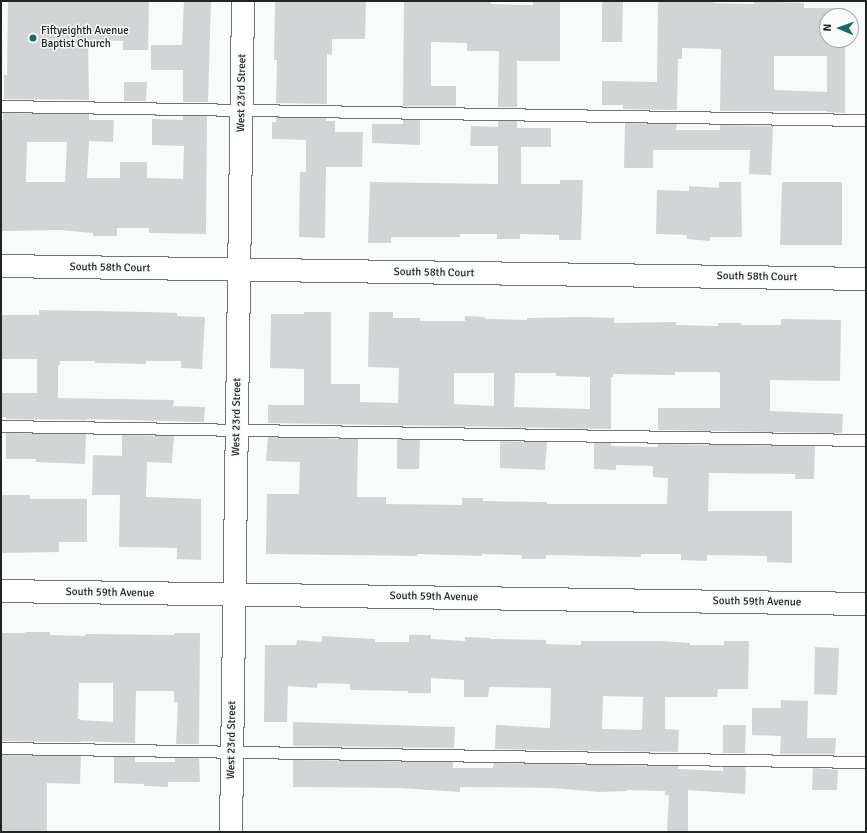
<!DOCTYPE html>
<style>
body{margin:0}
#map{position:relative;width:867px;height:833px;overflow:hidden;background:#f7fcfb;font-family:Signika,sans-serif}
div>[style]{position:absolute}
.building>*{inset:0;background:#d1d5d5}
.roads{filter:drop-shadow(1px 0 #707473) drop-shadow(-1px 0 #707473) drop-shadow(0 1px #707473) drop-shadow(0 -1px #707473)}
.lane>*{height:11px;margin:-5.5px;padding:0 5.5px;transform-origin:5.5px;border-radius:5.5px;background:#fff}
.street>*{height:22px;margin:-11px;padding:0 11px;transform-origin:11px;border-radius:11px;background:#fff}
.dots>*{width:11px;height:11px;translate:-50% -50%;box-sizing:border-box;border:2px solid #f7fcfb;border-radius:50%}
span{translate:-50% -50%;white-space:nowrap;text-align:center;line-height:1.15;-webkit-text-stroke:3px #f7fcfb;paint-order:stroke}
.poi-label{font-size:11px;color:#222423}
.left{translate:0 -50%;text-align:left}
.street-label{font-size:11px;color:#222423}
.frame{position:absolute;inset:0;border:2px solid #222423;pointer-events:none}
.north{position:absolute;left:819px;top:8px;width:40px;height:40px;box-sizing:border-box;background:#f7fcfb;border:1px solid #a2a6a5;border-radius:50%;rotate:272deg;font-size:11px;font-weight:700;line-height:16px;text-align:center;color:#222423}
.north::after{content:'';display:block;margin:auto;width:14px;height:18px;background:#1b6865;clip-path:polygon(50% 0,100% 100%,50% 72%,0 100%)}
</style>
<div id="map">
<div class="building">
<div style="clip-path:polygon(8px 1px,149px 1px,148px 50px,123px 50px,123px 41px,88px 40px,89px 100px,4px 99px,4px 75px,7px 75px)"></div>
<div style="clip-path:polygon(184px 1px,211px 1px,208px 102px,183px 102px,183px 70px,151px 70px,151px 45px,182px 45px)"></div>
<div style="clip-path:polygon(275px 1px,366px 1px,365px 39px,332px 39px,332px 55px,327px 54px,327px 104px,276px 103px,277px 60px,274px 60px)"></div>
<div style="clip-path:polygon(404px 1px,491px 1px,491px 4px,533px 5px,533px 1px,560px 1px,560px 61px,517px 61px,517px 107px,498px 107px,499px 51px,467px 51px,467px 43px,431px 42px,431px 86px,456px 86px,456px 106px,403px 106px)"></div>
<div style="clip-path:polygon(602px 1px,623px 1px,622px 42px,602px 42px)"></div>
<div style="clip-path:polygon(evenodd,658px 1px,713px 1px,713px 3px,754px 4px,754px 1px,775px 1px,775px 2px,804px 3px,804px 8px,845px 8px,845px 16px,827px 16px,827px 40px,845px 40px,845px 113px,827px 112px,827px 111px,720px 111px,721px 49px,682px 48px,682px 59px,678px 59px,677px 110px,623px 109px,623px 105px,602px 105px,602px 81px,657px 82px,658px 1px,774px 56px,827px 56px,827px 92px,774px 90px,774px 56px)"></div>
<div style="clip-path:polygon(124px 82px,147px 82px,146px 101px,124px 101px)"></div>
<div style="clip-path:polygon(evenodd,3px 113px,89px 114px,89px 120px,114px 120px,113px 142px,89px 141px,87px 178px,120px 178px,120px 162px,147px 162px,147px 178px,183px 179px,184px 146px,152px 145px,152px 119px,183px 120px,183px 116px,207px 116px,206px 234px,149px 233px,149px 228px,117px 228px,117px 236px,93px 236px,93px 233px,60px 230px,1px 231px,1px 120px,3px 120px,3px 113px,27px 142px,67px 142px,65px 182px,26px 182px,27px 142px)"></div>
<div style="clip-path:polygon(276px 117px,326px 118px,326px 121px,335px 121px,335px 132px,363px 132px,362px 167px,326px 167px,325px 238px,299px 237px,300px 172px,306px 172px,306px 140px,272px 139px,272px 122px,276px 122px)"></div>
<div style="clip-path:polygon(403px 120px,420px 120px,420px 145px,372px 143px,372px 124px,403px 124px)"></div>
<div style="clip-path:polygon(498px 121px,517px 121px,517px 128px,551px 128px,551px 147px,521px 147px,521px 184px,560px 184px,560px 180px,583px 180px,581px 240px,559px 240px,559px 235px,520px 234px,520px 239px,497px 239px,497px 234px,460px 234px,460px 237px,391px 237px,391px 243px,368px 243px,370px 182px,498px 184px,498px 146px,470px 146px,471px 126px,498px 127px)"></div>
<div style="clip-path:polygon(625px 123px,677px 124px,676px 130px,720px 130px,720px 125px,773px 126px,771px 175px,749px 174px,750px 150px,653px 150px,653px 168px,624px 168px)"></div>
<div style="clip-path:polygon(719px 182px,741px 182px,742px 237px,710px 237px,710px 241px,687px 239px,687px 235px,656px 234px,657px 190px,689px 191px,689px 186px,719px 188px)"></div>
<div style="clip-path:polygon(782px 182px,842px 182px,842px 245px,780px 245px)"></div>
<div style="clip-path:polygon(39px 310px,146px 312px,177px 313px,177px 316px,205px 317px,202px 369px,181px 368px,181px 361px,146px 361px,146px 364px,95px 363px,95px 361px,60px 361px,60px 365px,58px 365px,58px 398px,174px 400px,173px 406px,205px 407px,204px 422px,87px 419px,87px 420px,6px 419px,6px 417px,1px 417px,1px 393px,37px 393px,37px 359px,1px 359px,1px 315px,39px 315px)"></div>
<div style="clip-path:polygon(evenodd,304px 312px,331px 312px,331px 384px,360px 384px,360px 402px,398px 403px,399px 368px,368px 367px,369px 312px,393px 312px,393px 318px,420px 318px,420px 321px,465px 321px,465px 316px,485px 317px,485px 319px,527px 320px,527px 318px,582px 317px,614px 318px,614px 323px,676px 322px,676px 325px,718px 326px,718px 323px,741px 323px,741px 325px,781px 325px,781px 319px,841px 320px,840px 381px,770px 380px,770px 411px,843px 414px,842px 433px,658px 430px,658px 408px,720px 408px,720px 373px,718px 372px,675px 372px,675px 375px,613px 374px,613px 377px,611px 377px,611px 429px,268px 423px,268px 405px,304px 405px,304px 369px,270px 368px,271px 314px,304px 314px,304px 312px,454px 373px,494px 373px,494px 406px,454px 404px,454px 373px,304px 312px,515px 373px,556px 373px,556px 376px,590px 377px,590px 409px,514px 407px,515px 373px)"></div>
<div style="clip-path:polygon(6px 433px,86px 434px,85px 464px,36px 462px,36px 459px,6px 459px)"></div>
<div style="clip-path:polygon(122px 435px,174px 436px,172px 463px,147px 462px,146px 497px,201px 499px,201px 560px,177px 559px,177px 548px,119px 547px,120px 495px,92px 495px,93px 455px,122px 456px)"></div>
<div style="clip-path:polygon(268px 437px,358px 439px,357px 497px,386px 497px,386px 504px,462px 505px,462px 498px,483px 498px,483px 501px,547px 502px,547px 504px,667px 504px,668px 478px,653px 477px,653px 466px,616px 465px,616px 470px,594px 469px,594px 443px,611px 443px,611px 446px,658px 447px,658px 444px,815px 446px,814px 479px,795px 479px,795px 474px,709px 473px,708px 511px,792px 511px,792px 563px,767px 562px,767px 556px,707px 555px,707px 561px,681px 560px,681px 554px,641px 554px,641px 557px,546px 555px,546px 559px,522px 559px,522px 555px,482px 554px,482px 556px,417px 554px,417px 556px,266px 554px,267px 494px,299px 494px,300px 462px,266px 461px)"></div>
<div style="clip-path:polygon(397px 439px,420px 440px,419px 469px,397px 469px)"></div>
<div style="clip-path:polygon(500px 441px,547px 442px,545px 470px,500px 468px)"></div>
<div style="clip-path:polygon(4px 495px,30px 495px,30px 499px,87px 499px,87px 542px,59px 542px,59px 552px,1px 553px,1px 496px)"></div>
<div style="clip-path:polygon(evenodd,25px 632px,50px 632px,50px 635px,85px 636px,85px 634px,174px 635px,174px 633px,200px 633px,199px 744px,176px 744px,178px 702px,174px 702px,174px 691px,136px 691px,135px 743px,81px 741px,81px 742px,1px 741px,1px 633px,25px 633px,25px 632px,79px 683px,113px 683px,113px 722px,80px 720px,80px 719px,78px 719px,79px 683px)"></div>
<div style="clip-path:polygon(evenodd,409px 635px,431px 635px,431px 639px,465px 641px,465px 637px,490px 638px,490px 639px,546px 640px,546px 644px,581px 645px,581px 641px,661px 641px,690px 643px,690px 645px,724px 645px,724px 641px,749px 641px,748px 689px,718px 689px,717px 697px,665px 697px,665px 729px,679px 730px,678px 752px,495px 749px,496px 725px,550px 728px,551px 688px,489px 687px,488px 697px,464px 697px,464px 680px,431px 678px,431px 693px,408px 693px,408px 691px,350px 690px,350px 684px,318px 683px,317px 688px,288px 686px,287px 722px,264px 722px,265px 645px,296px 645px,297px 640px,322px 642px,322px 636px,375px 639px,375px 642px,409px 642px,409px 635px,603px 696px,643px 697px,642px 730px,602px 729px,603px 696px)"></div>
<div style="clip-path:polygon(815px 647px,839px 648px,837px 695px,814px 694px)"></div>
<div style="clip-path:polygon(781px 700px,808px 701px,807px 738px,836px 738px,835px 754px,780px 754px,781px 736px,752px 735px,752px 708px,781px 708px)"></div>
<div style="clip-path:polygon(293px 722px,455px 727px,454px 748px,293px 746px)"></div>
<div style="clip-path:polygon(723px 725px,746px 725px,745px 753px,723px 753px)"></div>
<div style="clip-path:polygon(1px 755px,81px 756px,80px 784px,47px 783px,47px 832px,1px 832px)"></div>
<div style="clip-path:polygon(114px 757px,135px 757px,135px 762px,175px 762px,175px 758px,199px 758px,200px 782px,168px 782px,168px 787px,144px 786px,144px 784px,114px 783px)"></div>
<div style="clip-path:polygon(293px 760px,453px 762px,453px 768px,493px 768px,494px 763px,678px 766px,678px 769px,723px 771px,723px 767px,745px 767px,746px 772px,745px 794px,688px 790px,688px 832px,667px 832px,669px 795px,665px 795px,665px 791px,627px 790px,627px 791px,600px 792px,552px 788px,460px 787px,460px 792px,400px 788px,293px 787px)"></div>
<div style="clip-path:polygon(813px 768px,838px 770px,837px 790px,812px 790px)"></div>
</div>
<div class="roads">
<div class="lane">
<div style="left:1px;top:106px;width:865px;rotate:0.93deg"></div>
<div style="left:1px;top:426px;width:865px;rotate:0.93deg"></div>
<div style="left:1px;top:748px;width:865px;rotate:0.93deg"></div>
</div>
<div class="street">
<div style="left:1px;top:266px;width:865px;rotate:0.86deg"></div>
<div style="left:1px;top:591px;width:865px;rotate:0.86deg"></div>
<div style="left:231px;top:832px;width:831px;rotate:-89.17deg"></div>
</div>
</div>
<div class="dots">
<div style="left:33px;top:38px;background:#1b6865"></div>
</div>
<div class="poi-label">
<span class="left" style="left:41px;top:38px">Fiftyeighth Avenue<br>Baptist Church</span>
</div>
<div class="street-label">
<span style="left:242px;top:93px;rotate:-89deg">West 23rd Street</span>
<span style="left:110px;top:268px;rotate:1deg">South 58th Court</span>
<span style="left:434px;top:273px;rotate:1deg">South 58th Court</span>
<span style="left:757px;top:277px;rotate:1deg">South 58th Court</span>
<span style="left:237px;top:417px;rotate:-89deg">West 23rd Street</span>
<span style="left:110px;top:593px;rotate:1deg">South 59th Avenue</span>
<span style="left:434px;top:597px;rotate:1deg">South 59th Avenue</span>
<span style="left:757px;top:602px;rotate:1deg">South 59th Avenue</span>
<span style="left:232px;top:740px;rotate:-89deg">West 23rd Street</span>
</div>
<div class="frame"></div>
<div class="north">N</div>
</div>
